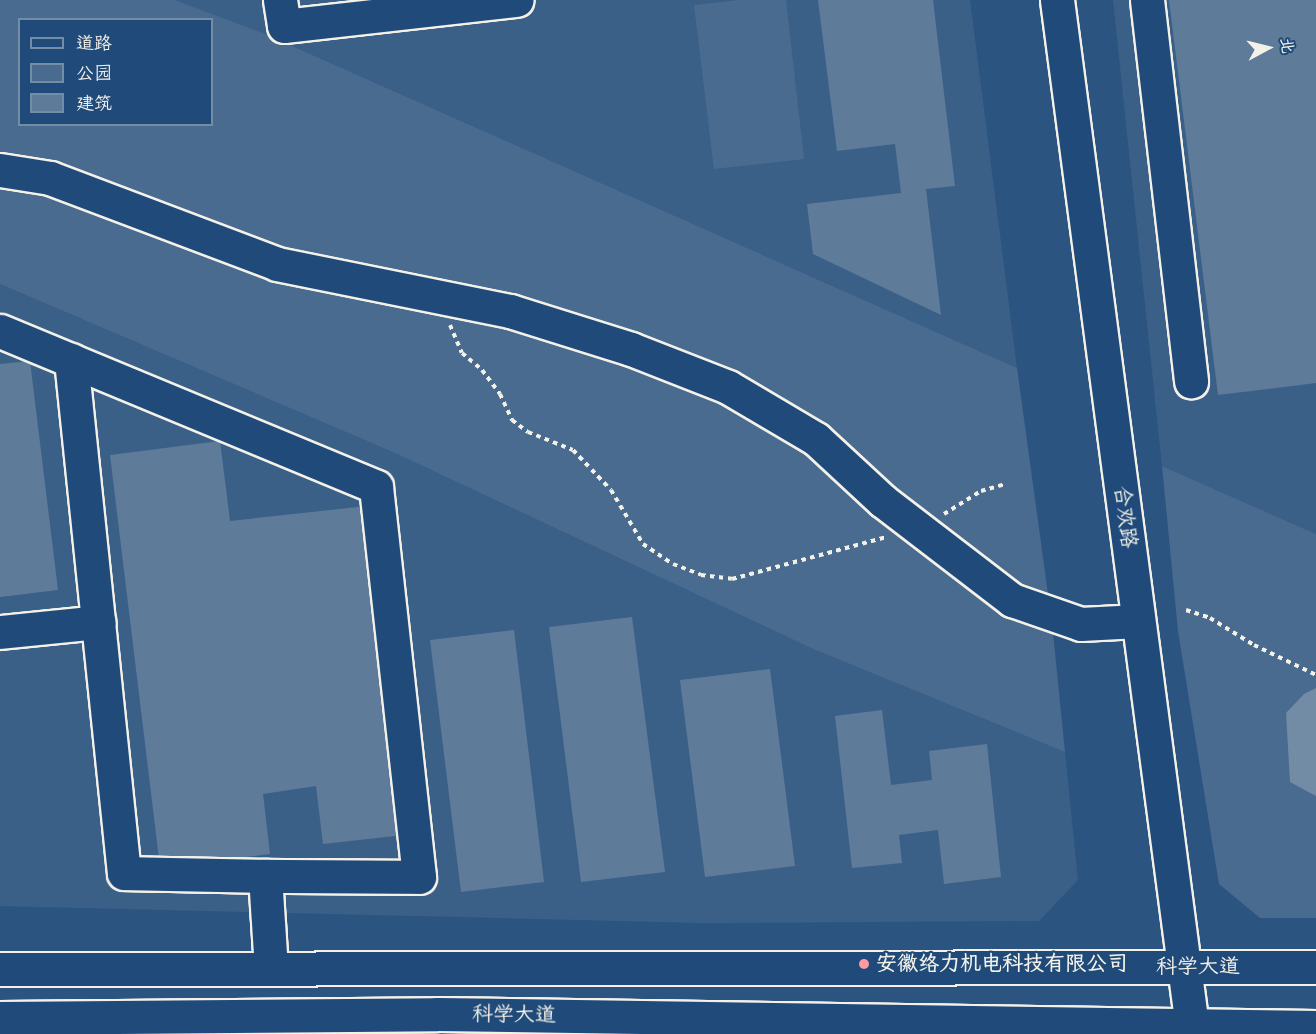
<!DOCTYPE html>
<meta charset="utf-8">
<style>
body{margin:0}
#map{position:relative;width:1316px;height:1034px;overflow:hidden;background:#2c5481;font-family:Mynerve,"LXGW WenKai TC",sans-serif}
div>[style]{position:absolute}
.built>*{inset:0;background:#3b6088}
.green>*{inset:0;background:#496b90}
.water>*{inset:0;background:#738ca6}
.building>*{inset:0;background:#5e7b9a}
.path>*{height:4px;margin-top:-2px;transform-origin:0;background:repeating-linear-gradient(90deg,#f4f1e8 0 4.5px,transparent 0 9px)}
.roads{filter:drop-shadow(2px 0 #f4f1e8) drop-shadow(-2px 0 #f4f1e8) drop-shadow(0 2px #f4f1e8) drop-shadow(0 -2px #f4f1e8)}
.minor>*{height:33px;margin:-16.5px;padding:0 16.5px;transform-origin:16.5px;border-radius:16.5px;background:#1f4a7a}
.major>*{height:33px;margin:-16.5px;padding:0 16.5px;transform-origin:16.5px;border-radius:16.5px;background:#1f4a7a}
.dots>*{width:16px;height:16px;translate:-50% -50%;box-sizing:border-box;border:3px solid #1f4a7a;border-radius:50%}
span{translate:-50% -50%;white-space:nowrap;text-align:center;line-height:1.15;-webkit-text-stroke:4.5px #1f4a7a;paint-order:stroke}
.street-label{font-size:21px;color:#f4f1e8}
.poi-label{font-size:21px;color:#f4f1e8;font-weight:700}
.left{translate:0 -50%;text-align:left}
.legend{position:absolute;left:18px;top:18px;width:195px;height:108px;box-sizing:border-box;background:#1f4a7a;border:2px solid #748da6;margin:0;padding:8px 10px;list-style:none;font-size:18px;color:#f4f1e8}
.legend li{display:flex;align-items:center;gap:12px;height:30px}
.legend b{width:30px;border:2px solid #748da6}
.north{position:absolute;left:1238px;top:18px;width:60px;height:60px;-webkit-text-stroke:4px #1f4a7a;paint-order:stroke;rotate:83deg;font-size:16px;font-weight:700;line-height:24px;text-align:center;color:#f4f1e8}
.north::after{content:'';display:block;margin:auto;width:21px;height:27px;background:#f4f1e8;clip-path:polygon(50% 0,100% 100%,50% 72%,0 100%)}
</style>
<div id="map">
<div class="built">
<div style="clip-path:polygon(175px 0,970px 0,1017px 368px,263px 33px)"></div>
<div style="clip-path:polygon(1113px 0,1316px 0,1316px 534px,1162px 466px)"></div>
<div style="clip-path:polygon(0 284px,395px 453px,813px 649px,1065px 752px,1078px 880px,1039px 921px,702px 923px,0 906px)"></div>
</div>
<div class="green">
<div style="clip-path:polygon(evenodd,0 0,175px 0,263px 33px,1017px 368px,1052px 623px,1065px 752px,813px 649px,395px 453px,0 284px,0 0,20px 20px,212px 20px,212px 124px,20px 124px,20px 20px)"></div>
<div style="clip-path:polygon(740px 0,786px 0,804px 159px,714px 169px,694px 5px)"></div>
<div style="clip-path:polygon(1162px 466px,1316px 534px,1316px 918px,1260px 918px,1219px 884px,1178px 631px)"></div>
</div>
<div class="water">
<div style="clip-path:polygon(1316px 688px,1316px 796px,1290px 782px,1286px 713px,1304px 694px)"></div>
</div>
<div class="building">
<div style="clip-path:polygon(818px 0,933px 0,955px 186px,926px 189px,941px 315px,813px 254px,807px 204px,901px 193px,895px 144px,837px 151px)"></div>
<div style="clip-path:polygon(1169px 0,1316px 0,1316px 383px,1218px 395px)"></div>
<div style="clip-path:polygon(30px 361px,58px 590px,0 597px,0 364px)"></div>
<div style="clip-path:polygon(220px 441px,230px 521px,367px 506px,404px 835px,323px 844px,316px 786px,263px 794px,270px 854px,160px 867px,110px 455px)"></div>
<div style="clip-path:polygon(632px 617px,665px 872px,581px 882px,549px 627px)"></div>
<div style="clip-path:polygon(514px 630px,544px 882px,461px 892px,430px 640px)"></div>
<div style="clip-path:polygon(770px 669px,795px 866px,705px 877px,680px 680px)"></div>
<div style="clip-path:polygon(882px 710px,891px 785px,932px 780px,929px 751px,987px 744px,1001px 877px,944px 884px,938px 830px,899px 835px,902px 863px,852px 868px,835px 716px)"></div>
</div>
<div class="path">
<div style="left:450px;top:325px;width:30px;rotate:67deg"></div>
<div style="left:462px;top:353px;width:26px;rotate:40deg"></div>
<div style="left:482px;top:370px;width:30px;rotate:53deg"></div>
<div style="left:500px;top:394px;width:29px;rotate:65deg"></div>
<div style="left:512px;top:420px;width:20px;rotate:37deg"></div>
<div style="left:528px;top:432px;width:48px;rotate:21.8deg"></div>
<div style="left:573px;top:450px;width:55px;rotate:46.5deg"></div>
<div style="left:611px;top:490px;width:63px;rotate:59.3deg"></div>
<div style="left:643px;top:544px;width:36px;rotate:34deg"></div>
<div style="left:673px;top:564px;width:30px;rotate:21deg"></div>
<div style="left:701px;top:575px;width:31px;rotate:7deg"></div>
<div style="left:732px;top:579px;width:161px;rotate:-15.2deg"></div>
<div style="left:944px;top:514px;width:44px;rotate:-31.9deg"></div>
<div style="left:981px;top:491px;width:25px;rotate:-16deg"></div>
<div style="left:1186px;top:610px;width:25px;rotate:18deg"></div>
<div style="left:1210px;top:618px;width:52px;rotate:31.5deg"></div>
<div style="left:1254px;top:645px;width:69px;rotate:25.8deg"></div>
</div>
<div class="roads">
<div class="minor">
<div style="left:280px;top:0;width:26px;rotate:81deg"></div>
<div style="left:284px;top:26px;width:234px;rotate:-6.4deg"></div>
<div style="left:1057px;top:0;width:1043px;rotate:82.51deg"></div>
<div style="left:1147px;top:0;width:384px;rotate:83.4deg"></div>
<div style="left:0;top:170px;width:51px;rotate:9.1deg"></div>
<div style="left:50px;top:178px;width:243px;rotate:20.7deg"></div>
<div style="left:277px;top:264px;width:238px;rotate:11.4deg"></div>
<div style="left:510px;top:311px;width:127px;rotate:17.4deg"></div>
<div style="left:631px;top:349px;width:104px;rotate:21.4deg"></div>
<div style="left:728px;top:387px;width:102px;rotate:30.6deg"></div>
<div style="left:816px;top:439px;width:91px;rotate:42.8deg"></div>
<div style="left:883px;top:501px;width:163px;rotate:37.5deg"></div>
<div style="left:1012px;top:600px;width:73px;rotate:19.2deg"></div>
<div style="left:1081px;top:624px;width:57px;rotate:-3deg"></div>
<div style="left:0;top:331px;width:407px;rotate:22.5deg"></div>
<div style="left:376px;top:487px;width:392px;rotate:83.7deg"></div>
<div style="left:419px;top:877px;width:154px;rotate:-179.6deg"></div>
<div style="left:71px;top:360px;width:263px;rotate:84.1deg"></div>
<div style="left:0;top:632px;width:99px;rotate:-5.8deg"></div>
<div style="left:98px;top:622px;width:252px;rotate:84.1deg"></div>
<div style="left:124px;top:873px;width:141px;rotate:1.2deg"></div>
<div style="left:265px;top:876px;width:92px;rotate:86.3deg"></div>
</div>
<div class="major">
<div style="left:0;top:969px;width:1316px;rotate:-0.09deg"></div>
<div style="left:0;top:1018px;width:437px;rotate:-0.5deg"></div>
<div style="left:437px;top:1014px;width:879px;rotate:0.85deg"></div>
</div>
</div>
<div class="dots">
<div style="left:864px;top:964px;background:#ff9aa2"></div>
</div>
<div class="street-label">
<span style="left:1125px;top:517px;rotate:83deg">合欢路</span>
<span style="left:1198px;top:967px">科学大道</span>
<span style="left:514px;top:1015px;rotate:1deg">科学大道</span>
</div>
<div class="poi-label">
<span class="left" style="left:876px;top:964px">安徽络力机电科技有限公司</span>
</div>
<ul class="legend">
<li><b style="height:8px;background:#1f4a7a"></b>道路</li>
<li><b style="height:16px;background:#496b90"></b>公园</li>
<li><b style="height:16px;background:#5e7b9a"></b>建筑</li>
</ul>
<div class="north">北</div>
</div>
